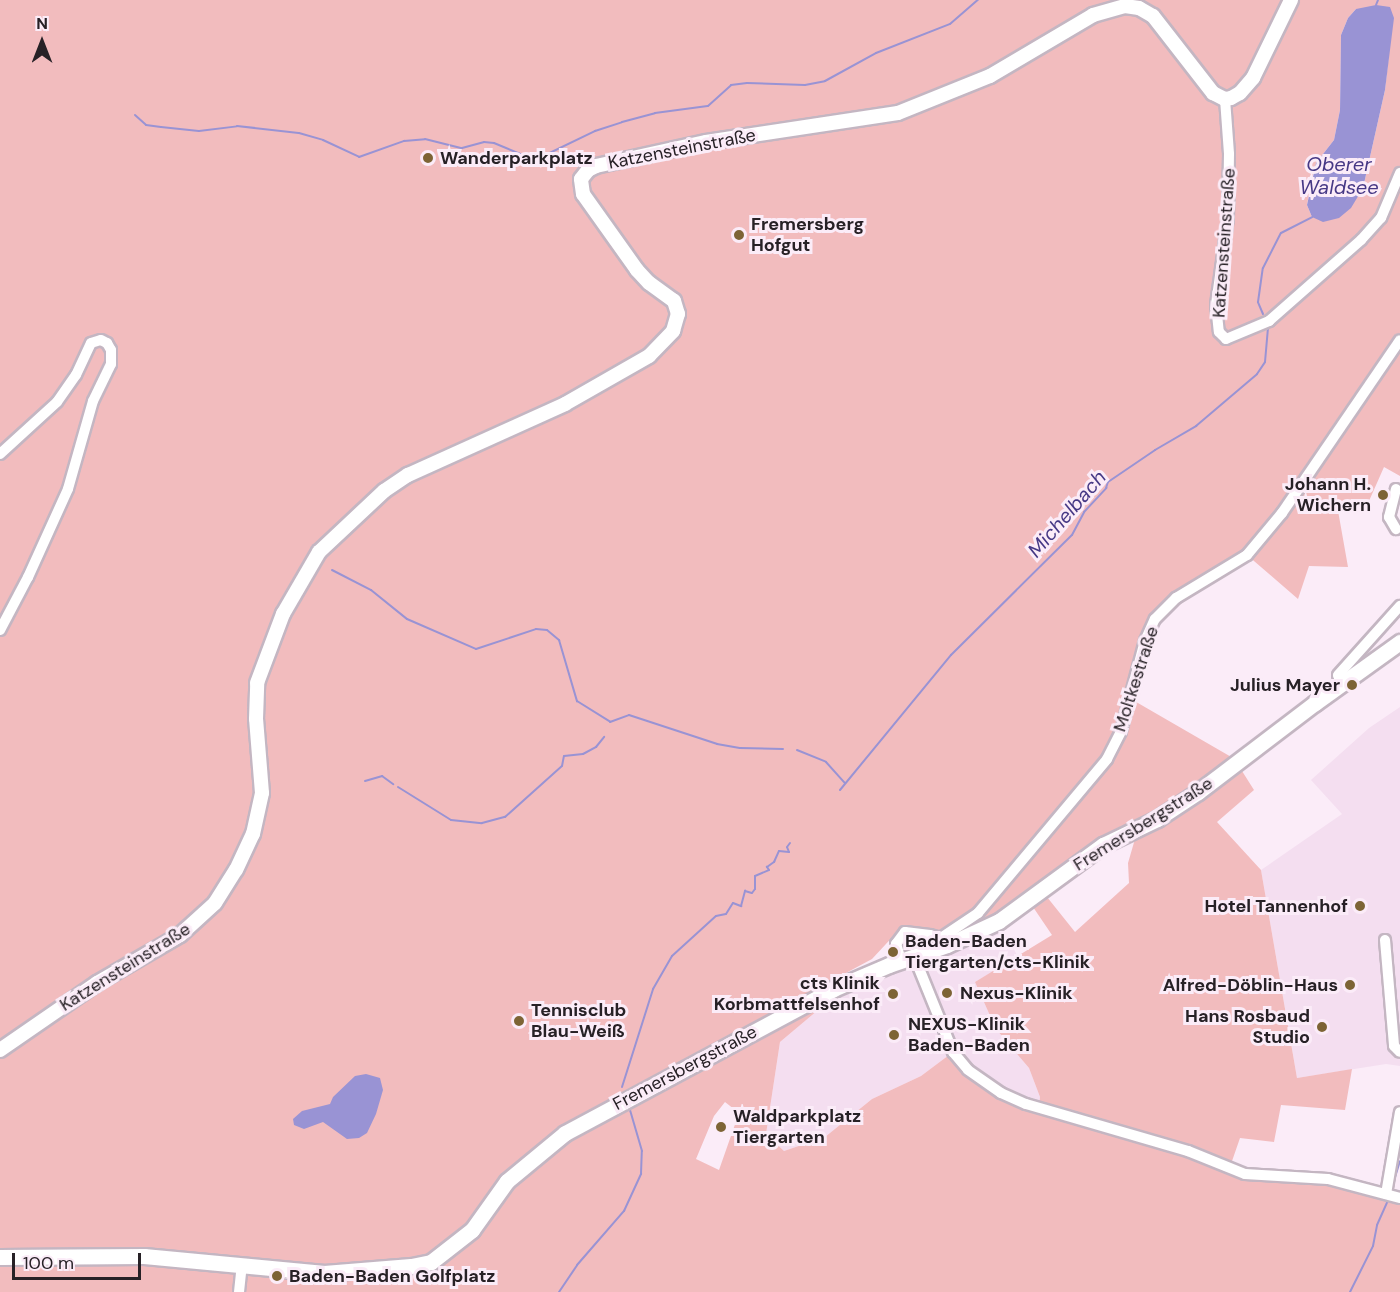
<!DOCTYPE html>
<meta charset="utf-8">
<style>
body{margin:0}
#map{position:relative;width:1400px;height:1292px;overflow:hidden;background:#fbecf8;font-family:"DM Sans",sans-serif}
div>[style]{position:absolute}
.built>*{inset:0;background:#f4def0}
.green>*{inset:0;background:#f2bcbe}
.water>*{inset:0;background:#9993d4}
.stream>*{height:2px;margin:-1px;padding:0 1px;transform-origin:1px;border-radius:1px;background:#9993d4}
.roads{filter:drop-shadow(2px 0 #c4b6c2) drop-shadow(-2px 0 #c4b6c2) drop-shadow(0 2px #c4b6c2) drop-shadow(0 -2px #c4b6c2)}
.minor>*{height:10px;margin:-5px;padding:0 5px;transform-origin:5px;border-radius:5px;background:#fff}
.tertiary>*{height:14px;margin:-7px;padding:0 7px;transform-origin:7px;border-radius:7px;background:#fff}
.secondary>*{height:15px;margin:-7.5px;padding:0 7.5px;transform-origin:7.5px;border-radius:7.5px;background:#fff}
.dots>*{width:16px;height:16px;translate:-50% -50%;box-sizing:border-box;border:3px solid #fbecf8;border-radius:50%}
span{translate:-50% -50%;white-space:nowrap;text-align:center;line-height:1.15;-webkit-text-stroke:6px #fbecf8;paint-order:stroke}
.street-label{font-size:18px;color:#272126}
.poi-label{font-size:18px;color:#272126;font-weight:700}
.left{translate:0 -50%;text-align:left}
.right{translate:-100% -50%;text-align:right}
.water-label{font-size:20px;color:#463885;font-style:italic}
.north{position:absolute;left:12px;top:12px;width:60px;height:60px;-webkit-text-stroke:4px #fbecf8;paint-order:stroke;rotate:0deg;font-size:16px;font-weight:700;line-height:24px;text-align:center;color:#272126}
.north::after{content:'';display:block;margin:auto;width:21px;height:27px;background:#272126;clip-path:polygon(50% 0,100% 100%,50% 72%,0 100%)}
.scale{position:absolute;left:12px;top:1253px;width:129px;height:27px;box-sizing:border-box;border:3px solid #272126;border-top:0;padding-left:8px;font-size:18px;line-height:21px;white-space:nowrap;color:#272126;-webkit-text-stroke:4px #fbecf8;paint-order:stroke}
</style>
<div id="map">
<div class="built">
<div style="clip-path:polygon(1400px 707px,1400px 1066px,1386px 1064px,1297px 1078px,1261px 870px,1342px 814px,1311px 780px,1369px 728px)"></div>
<div style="clip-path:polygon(999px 921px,1018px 957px,975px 982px,996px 1029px,1029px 1068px,1040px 1097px,1039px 1107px,1011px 1098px,953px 1052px,921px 1076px,872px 1099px,825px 1137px,784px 1151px,766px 1134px,780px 1042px,824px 1005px)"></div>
</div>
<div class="green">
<div style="clip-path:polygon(evenodd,0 0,1400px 0,1400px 476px,1384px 467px,1369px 501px,1337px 505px,1348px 567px,1309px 566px,1298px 599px,1247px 555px,1155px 619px,1131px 699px,1233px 758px,1150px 817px,1104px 839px,971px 930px,960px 921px,942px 931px,914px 927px,899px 930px,872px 959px,691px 1056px,687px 1076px,819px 996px,824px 1005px,780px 1042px,766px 1134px,784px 1151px,825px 1137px,872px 1099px,921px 1076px,953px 1052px,968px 1070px,1039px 1107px,1040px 1097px,1029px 1068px,996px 1029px,975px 982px,1052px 935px,1033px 907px,1047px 897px,1075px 932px,1129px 883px,1128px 863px,1135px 839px,1242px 771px,1254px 790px,1217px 822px,1261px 870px,1297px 1078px,1352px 1069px,1345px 1110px,1281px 1105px,1274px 1142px,1240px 1138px,1231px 1164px,1236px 1171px,1311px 1177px,1400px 1199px,1400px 1292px,0 1292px,0 1266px,109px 1262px,219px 1271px,225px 1258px,0 1251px,0 0,1356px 9px,1389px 54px,1385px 90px,1363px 188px,1312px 217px,1307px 205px,1311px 183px,1316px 163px,1334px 140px,1340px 110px,1341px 35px,1348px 18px,1356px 9px,0 0,725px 1102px,739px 1113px,719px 1170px,696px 1159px,714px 1116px,725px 1102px)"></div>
</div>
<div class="water">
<div style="clip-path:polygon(1376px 5px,1390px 7px,1394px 18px,1385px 90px,1363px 188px,1351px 208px,1339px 218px,1323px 222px,1312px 217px,1307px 205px,1316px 163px,1334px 140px,1340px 110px,1341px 35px,1348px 18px,1356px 9px)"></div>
<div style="clip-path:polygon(366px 1074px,380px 1078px,383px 1090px,376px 1114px,367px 1133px,359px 1138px,347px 1139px,323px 1122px,304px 1129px,294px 1125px,293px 1119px,302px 1111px,330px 1104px,333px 1097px,355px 1076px)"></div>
</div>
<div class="stream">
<div style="left:1376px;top:5px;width:5px;rotate:-68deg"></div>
<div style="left:135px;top:115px;width:15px;rotate:42deg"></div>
<div style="left:146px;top:125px;width:15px;rotate:8deg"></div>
<div style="left:161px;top:127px;width:38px;rotate:6deg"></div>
<div style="left:199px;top:131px;width:38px;rotate:-7deg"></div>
<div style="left:237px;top:126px;width:62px;rotate:6.4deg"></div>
<div style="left:299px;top:133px;width:25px;rotate:16deg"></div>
<div style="left:323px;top:140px;width:40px;rotate:25deg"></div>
<div style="left:359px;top:157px;width:48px;rotate:-19.6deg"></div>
<div style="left:404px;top:141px;width:21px;rotate:-5deg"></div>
<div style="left:425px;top:139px;width:38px;rotate:14deg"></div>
<div style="left:462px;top:148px;width:23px;rotate:-15deg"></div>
<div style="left:484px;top:142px;width:10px;rotate:6deg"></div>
<div style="left:494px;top:143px;width:44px;rotate:22.5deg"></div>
<div style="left:535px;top:160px;width:67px;rotate:-25.8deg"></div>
<div style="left:595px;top:131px;width:28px;rotate:-18deg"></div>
<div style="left:622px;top:122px;width:34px;rotate:-15deg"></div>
<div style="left:655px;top:113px;width:53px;rotate:-7.5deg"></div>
<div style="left:708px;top:106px;width:31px;rotate:-42deg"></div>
<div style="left:731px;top:85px;width:16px;rotate:-7deg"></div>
<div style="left:747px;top:83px;width:58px;rotate:2deg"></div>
<div style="left:805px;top:85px;width:20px;rotate:-11deg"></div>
<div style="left:825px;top:81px;width:58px;rotate:-28.8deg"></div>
<div style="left:876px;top:53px;width:79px;rotate:-21.4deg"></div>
<div style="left:950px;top:24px;width:37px;rotate:-41deg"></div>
<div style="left:1263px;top:314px;width:13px;rotate:-113deg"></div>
<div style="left:1258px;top:302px;width:34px;rotate:-82deg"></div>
<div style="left:1263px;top:268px;width:39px;rotate:-63deg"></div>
<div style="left:1281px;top:233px;width:35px;rotate:-27deg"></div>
<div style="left:332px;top:570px;width:44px;rotate:27.1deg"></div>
<div style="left:371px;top:590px;width:46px;rotate:38.9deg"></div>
<div style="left:407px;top:619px;width:75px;rotate:23.5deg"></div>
<div style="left:476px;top:649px;width:63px;rotate:-18.4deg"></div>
<div style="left:536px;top:629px;width:11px;rotate:5deg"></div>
<div style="left:547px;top:630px;width:16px;rotate:40deg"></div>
<div style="left:559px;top:640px;width:64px;rotate:73.6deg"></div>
<div style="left:577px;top:701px;width:39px;rotate:32deg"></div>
<div style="left:610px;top:722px;width:20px;rotate:-20deg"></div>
<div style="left:629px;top:715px;width:93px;rotate:18.2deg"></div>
<div style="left:717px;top:744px;width:23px;rotate:10deg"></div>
<div style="left:740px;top:748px;width:43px;rotate:1.3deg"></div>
<div style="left:797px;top:750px;width:31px;rotate:22deg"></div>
<div style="left:826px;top:762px;width:28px;rotate:48deg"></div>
<div style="left:365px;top:781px;width:18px;rotate:-16deg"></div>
<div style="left:382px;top:776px;width:14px;rotate:36deg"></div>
<div style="left:398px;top:787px;width:62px;rotate:31.9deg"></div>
<div style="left:451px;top:820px;width:31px;rotate:6deg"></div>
<div style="left:482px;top:823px;width:24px;rotate:-15deg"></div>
<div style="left:505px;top:817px;width:76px;rotate:-41.8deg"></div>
<div style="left:562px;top:766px;width:10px;rotate:-79deg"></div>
<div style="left:564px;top:756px;width:19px;rotate:-6deg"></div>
<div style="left:583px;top:754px;width:15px;rotate:-28deg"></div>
<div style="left:596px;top:747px;width:13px;rotate:-51deg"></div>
<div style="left:840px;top:790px;width:175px;rotate:-50.6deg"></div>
<div style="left:951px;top:655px;width:170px;rotate:-44.8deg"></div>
<div style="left:1072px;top:535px;width:26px;rotate:-62deg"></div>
<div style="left:1084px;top:512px;width:33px;rotate:-47deg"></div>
<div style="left:1106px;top:488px;width:6px;rotate:-72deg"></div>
<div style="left:1108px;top:482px;width:57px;rotate:-34.2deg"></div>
<div style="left:1155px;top:450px;width:48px;rotate:-30.3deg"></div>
<div style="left:1196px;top:426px;width:80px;rotate:-40.4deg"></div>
<div style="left:1257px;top:374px;width:14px;rotate:-56deg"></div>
<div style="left:1265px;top:362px;width:37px;rotate:-85deg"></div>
<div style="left:622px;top:1087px;width:103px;rotate:-72.4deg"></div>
<div style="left:653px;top:989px;width:38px;rotate:-60deg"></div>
<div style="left:672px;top:956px;width:59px;rotate:-42.3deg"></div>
<div style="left:716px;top:916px;width:10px;rotate:-11deg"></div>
<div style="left:726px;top:914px;width:13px;rotate:-58deg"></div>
<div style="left:733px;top:903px;width:9px;rotate:21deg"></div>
<div style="left:741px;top:906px;width:16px;rotate:-75deg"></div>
<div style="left:745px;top:891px;width:7px;rotate:16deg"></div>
<div style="left:752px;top:893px;width:5px;rotate:-53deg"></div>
<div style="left:755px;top:889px;width:13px;rotate:-90deg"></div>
<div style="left:755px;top:876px;width:15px;rotate:-23deg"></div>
<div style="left:769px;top:870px;width:4px;rotate:-124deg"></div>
<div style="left:767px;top:867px;width:9px;rotate:-36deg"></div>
<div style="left:774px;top:862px;width:12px;rotate:-66deg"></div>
<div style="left:779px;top:851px;width:10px;rotate:6deg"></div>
<div style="left:789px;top:852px;width:5px;rotate:-112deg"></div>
<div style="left:787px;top:847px;width:5px;rotate:-53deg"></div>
<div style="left:1392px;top:1187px;width:27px;rotate:-73deg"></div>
<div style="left:559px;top:1292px;width:32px;rotate:-56deg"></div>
<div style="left:577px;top:1265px;width:72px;rotate:-49deg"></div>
<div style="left:624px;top:1211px;width:41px;rotate:-65.3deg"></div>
<div style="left:641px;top:1174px;width:23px;rotate:-88deg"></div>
<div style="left:642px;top:1151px;width:43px;rotate:-106.3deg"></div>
<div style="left:1350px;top:1292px;width:51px;rotate:-63.4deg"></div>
<div style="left:1373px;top:1246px;width:21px;rotate:-79deg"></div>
<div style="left:1377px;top:1225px;width:30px;rotate:-66deg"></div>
</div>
<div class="roads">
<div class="minor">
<div style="left:1225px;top:99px;width:55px;rotate:85.8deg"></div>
<div style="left:1229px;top:154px;width:64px;rotate:90.9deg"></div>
<div style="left:1228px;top:218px;width:88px;rotate:97.9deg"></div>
<div style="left:1216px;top:305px;width:27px;rotate:84deg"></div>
<div style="left:1219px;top:332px;width:10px;rotate:45deg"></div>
<div style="left:1226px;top:339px;width:47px;rotate:-22.7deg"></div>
<div style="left:1269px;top:321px;width:123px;rotate:-41.4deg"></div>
<div style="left:1361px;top:240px;width:30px;rotate:-48deg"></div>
<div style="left:1381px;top:218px;width:49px;rotate:-67.1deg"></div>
<div style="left:0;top:454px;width:77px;rotate:-42.4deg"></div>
<div style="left:57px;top:402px;width:33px;rotate:-55deg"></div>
<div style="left:76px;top:375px;width:35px;rotate:-65deg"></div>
<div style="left:91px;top:343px;width:10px;rotate:-17deg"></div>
<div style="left:101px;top:340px;width:7px;rotate:27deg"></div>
<div style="left:107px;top:343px;width:8px;rotate:60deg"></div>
<div style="left:111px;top:350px;width:14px;rotate:90deg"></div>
<div style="left:111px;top:364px;width:41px;rotate:115.9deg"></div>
<div style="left:93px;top:401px;width:91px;rotate:105.9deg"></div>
<div style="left:68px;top:489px;width:97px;rotate:114.4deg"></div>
<div style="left:28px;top:577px;width:60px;rotate:117.8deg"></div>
<div style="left:1396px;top:489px;width:29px;rotate:104deg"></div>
<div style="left:1389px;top:517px;width:14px;rotate:60deg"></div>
<div style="left:1341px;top:684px;width:9px;rotate:-108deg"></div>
<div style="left:1338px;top:675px;width:93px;rotate:-48.1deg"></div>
<div style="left:941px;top:938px;width:45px;rotate:-34deg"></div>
<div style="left:978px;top:913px;width:201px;rotate:-50deg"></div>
<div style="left:1107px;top:759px;width:31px;rotate:-63deg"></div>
<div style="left:1121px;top:731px;width:93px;rotate:-75.1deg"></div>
<div style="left:1145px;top:641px;width:24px;rotate:-66deg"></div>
<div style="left:1155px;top:619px;width:30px;rotate:-45deg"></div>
<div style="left:1176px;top:598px;width:83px;rotate:-31.2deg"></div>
<div style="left:1247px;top:555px;width:55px;rotate:-50.2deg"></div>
<div style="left:1282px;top:513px;width:209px;rotate:-55.7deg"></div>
<div style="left:1385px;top:940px;width:106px;rotate:85.1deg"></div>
<div style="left:1394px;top:1046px;width:8px;rotate:45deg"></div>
<div style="left:914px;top:956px;width:104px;rotate:67.9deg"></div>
<div style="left:953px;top:1052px;width:23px;rotate:50deg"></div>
<div style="left:968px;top:1070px;width:40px;rotate:34.9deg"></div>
<div style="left:1001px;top:1093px;width:27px;rotate:24deg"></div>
<div style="left:1026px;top:1104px;width:169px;rotate:16.2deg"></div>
<div style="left:1188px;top:1151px;width:61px;rotate:22deg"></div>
<div style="left:1245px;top:1174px;width:83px;rotate:3.4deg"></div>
<div style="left:1328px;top:1179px;width:74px;rotate:14.8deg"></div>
<div style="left:901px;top:961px;width:18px;rotate:-106deg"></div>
<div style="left:896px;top:944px;width:15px;rotate:-53deg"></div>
<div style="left:905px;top:932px;width:25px;rotate:7deg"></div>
<div style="left:930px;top:935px;width:11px;rotate:15deg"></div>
<div style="left:941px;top:938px;width:6px;rotate:51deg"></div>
<div style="left:1386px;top:1194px;width:83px;rotate:-80.3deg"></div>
<div style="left:239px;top:1292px;width:27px;rotate:-84deg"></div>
</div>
<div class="tertiary">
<div style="left:0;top:1050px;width:118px;rotate:-34.6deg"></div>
<div style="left:97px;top:983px;width:96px;rotate:-30deg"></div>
<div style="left:180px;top:935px;width:47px;rotate:-42.4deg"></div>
<div style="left:215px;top:903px;width:39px;rotate:-58deg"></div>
<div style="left:236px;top:870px;width:40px;rotate:-65deg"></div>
<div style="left:253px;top:834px;width:42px;rotate:-77.6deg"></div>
<div style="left:262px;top:793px;width:74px;rotate:-94.6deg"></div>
<div style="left:256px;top:719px;width:36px;rotate:-88deg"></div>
<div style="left:257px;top:683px;width:74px;rotate:-69.4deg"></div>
<div style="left:283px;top:614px;width:72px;rotate:-59.9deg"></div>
<div style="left:319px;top:552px;width:89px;rotate:-43.2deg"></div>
<div style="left:384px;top:491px;width:29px;rotate:-34deg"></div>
<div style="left:408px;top:475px;width:172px;rotate:-24.3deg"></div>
<div style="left:565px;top:404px;width:97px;rotate:-29.7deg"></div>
<div style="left:649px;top:356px;width:35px;rotate:-46deg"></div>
<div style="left:673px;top:331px;width:18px;rotate:-74deg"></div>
<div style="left:678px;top:314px;width:14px;rotate:-107deg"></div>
<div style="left:674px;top:301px;width:31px;rotate:-144deg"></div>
<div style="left:649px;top:283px;width:18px;rotate:-133deg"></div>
<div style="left:637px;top:270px;width:93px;rotate:-125.4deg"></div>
<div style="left:583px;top:194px;width:15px;rotate:-98deg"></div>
<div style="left:581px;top:179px;width:11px;rotate:-52deg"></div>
<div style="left:588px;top:170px;width:9px;rotate:-27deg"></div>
<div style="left:596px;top:166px;width:113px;rotate:-12.3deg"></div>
<div style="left:706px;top:142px;width:194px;rotate:-8.6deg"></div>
<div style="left:898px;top:113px;width:99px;rotate:-21.9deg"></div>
<div style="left:990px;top:76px;width:120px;rotate:-30.6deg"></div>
<div style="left:1093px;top:15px;width:33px;rotate:-16deg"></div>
<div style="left:1125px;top:6px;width:14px;rotate:8deg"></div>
<div style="left:1139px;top:8px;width:16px;rotate:30deg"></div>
<div style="left:1153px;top:16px;width:98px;rotate:52.1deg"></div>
<div style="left:1213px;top:93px;width:13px;rotate:27deg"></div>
<div style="left:1225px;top:99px;width:6px;rotate:-9deg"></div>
<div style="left:1231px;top:98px;width:10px;rotate:-29deg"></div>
<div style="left:1240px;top:93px;width:20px;rotate:-49deg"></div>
<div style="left:1253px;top:78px;width:87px;rotate:-64deg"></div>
</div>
<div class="secondary">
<div style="left:0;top:1257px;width:144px;rotate:-0.4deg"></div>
<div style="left:144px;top:1256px;width:181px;rotate:5.4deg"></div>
<div style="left:324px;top:1273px;width:87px;rotate:-4.6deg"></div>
<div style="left:411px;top:1266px;width:20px;rotate:-11deg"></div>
<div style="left:431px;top:1262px;width:52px;rotate:-38deg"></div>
<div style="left:472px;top:1230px;width:60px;rotate:-54.5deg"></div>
<div style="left:507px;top:1181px;width:75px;rotate:-39.6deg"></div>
<div style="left:565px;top:1133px;width:304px;rotate:-28.2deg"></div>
<div style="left:833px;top:989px;width:61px;rotate:-23.2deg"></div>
<div style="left:889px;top:965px;width:61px;rotate:-19deg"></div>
<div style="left:947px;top:945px;width:57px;rotate:-24.8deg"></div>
<div style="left:999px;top:921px;width:129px;rotate:-36.2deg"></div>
<div style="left:1103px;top:845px;width:60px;rotate:-25.7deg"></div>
<div style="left:1157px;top:819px;width:49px;rotate:-33.4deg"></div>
<div style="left:1198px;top:792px;width:147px;rotate:-37.3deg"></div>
<div style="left:1315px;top:703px;width:105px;rotate:-35.7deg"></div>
</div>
</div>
<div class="dots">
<div style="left:428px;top:158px;background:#7d6435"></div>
<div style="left:739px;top:235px;background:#7d6435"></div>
<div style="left:1383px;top:495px;background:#7d6435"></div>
<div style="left:1352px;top:685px;background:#7d6435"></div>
<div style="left:1360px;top:906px;background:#7d6435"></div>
<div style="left:893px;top:952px;background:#7d6435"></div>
<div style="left:1350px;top:985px;background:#7d6435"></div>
<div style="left:947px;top:993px;background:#7d6435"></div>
<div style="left:893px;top:994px;background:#7d6435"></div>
<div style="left:519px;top:1021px;background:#7d6435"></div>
<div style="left:1322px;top:1027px;background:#7d6435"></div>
<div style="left:894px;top:1035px;background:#7d6435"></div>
<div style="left:721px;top:1127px;background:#7d6435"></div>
<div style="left:277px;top:1276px;background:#7d6435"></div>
</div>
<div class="street-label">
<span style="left:682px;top:149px;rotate:-11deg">Katzensteinstraße</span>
<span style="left:1224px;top:243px;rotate:-86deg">Katzensteinstraße</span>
<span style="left:1136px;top:679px;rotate:-72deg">Moltkestraße</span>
<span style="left:1143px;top:824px;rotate:-32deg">Fremersbergstraße</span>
<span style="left:125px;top:967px;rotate:-32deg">Katzensteinstraße</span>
<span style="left:685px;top:1068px;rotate:-28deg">Fremersbergstraße</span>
</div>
<div class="poi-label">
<span class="left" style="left:440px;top:158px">Wanderparkplatz</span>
<span class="left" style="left:751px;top:235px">Fremersberg<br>Hofgut</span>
<span class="right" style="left:1371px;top:495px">Johann H.<br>Wichern</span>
<span class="right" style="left:1340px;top:685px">Julius Mayer</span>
<span class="right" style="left:1348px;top:906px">Hotel Tannenhof</span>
<span class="left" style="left:905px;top:952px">Baden-Baden<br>Tiergarten/cts-Klinik</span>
<span class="right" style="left:880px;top:994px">cts Klinik<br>Korbmattfelsenhof</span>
<span class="right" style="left:1338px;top:985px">Alfred-Döblin-Haus</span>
<span class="left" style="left:960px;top:993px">Nexus-Klinik</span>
<span class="left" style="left:531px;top:1021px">Tennisclub<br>Blau-Weiß</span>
<span class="right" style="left:1310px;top:1027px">Hans Rosbaud<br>Studio</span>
<span class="left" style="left:908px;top:1035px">NEXUS-Klinik<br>Baden-Baden</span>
<span class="left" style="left:733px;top:1127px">Waldparkplatz<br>Tiergarten</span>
<span class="left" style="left:289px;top:1276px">Baden-Baden Golfplatz</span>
</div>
<div class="water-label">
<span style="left:1339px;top:176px">Oberer<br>Waldsee</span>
<span style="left:1067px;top:514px;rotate:-49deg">Michelbach</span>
</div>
<div class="north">N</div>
<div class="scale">100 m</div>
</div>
